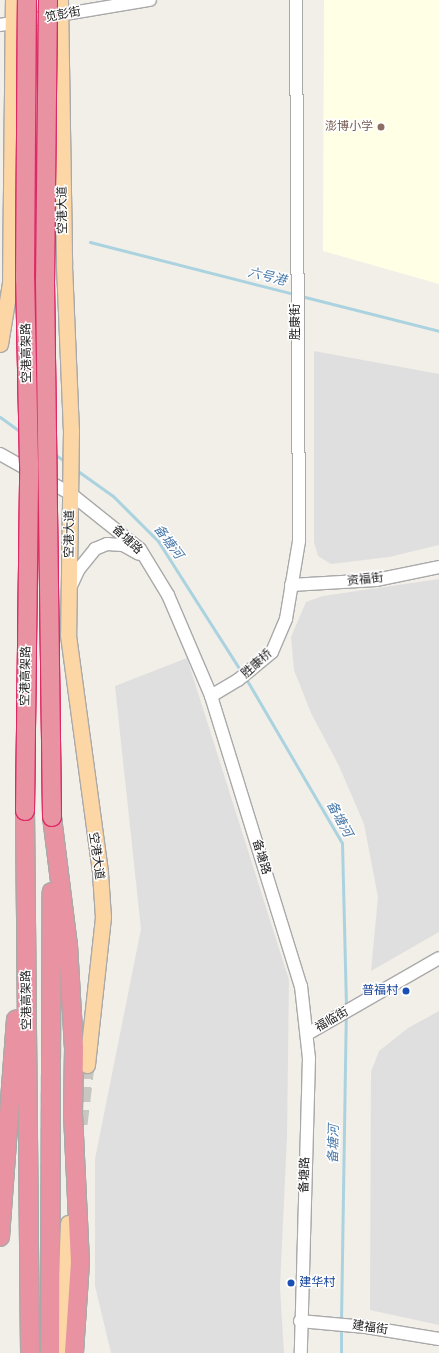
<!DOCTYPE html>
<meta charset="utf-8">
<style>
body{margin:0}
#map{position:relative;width:439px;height:1353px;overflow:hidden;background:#f2efe9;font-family:"Public Sans","Noto Sans SC",sans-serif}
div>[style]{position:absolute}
.residential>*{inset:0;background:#e0dfdf}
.education>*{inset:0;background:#ffffe5}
.stream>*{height:3px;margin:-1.5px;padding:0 1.5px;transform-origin:1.5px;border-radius:1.5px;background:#aad3df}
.major-tunnel>*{height:15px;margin-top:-7.5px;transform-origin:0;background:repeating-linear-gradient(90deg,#c8c6c1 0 15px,transparent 0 23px)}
.roads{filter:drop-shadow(1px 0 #a9a9a9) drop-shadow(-1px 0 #a9a9a9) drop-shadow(0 1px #a9a9a9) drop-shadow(0 -1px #a9a9a9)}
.minor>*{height:12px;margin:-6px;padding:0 6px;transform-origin:6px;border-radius:6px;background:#fff}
.major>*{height:15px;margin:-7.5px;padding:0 7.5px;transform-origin:7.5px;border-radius:7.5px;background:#fcd6a4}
.highway>*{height:18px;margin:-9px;padding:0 9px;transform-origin:9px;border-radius:9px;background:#e892a2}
.bridges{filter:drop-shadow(1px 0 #dc2a67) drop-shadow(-1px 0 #dc2a67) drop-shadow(0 1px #dc2a67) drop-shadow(0 -1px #dc2a67)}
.highway-bridge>*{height:18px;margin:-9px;padding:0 9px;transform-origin:9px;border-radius:9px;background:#e892a2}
.dots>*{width:11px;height:11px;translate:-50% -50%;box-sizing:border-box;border:2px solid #fff;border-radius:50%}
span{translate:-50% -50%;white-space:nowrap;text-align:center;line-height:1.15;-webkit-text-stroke:3px #fff;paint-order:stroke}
.street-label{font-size:12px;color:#222}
.education-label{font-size:12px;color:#785e54}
.right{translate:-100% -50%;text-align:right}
.transit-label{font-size:12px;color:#164399}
.left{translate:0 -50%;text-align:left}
.water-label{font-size:13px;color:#4a7aab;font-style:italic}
</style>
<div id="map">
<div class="residential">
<div style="clip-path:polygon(314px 351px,439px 374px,439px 545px,389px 557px,331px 564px,318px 556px,314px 542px)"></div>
<div style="clip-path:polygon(439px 579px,439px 932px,371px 971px,378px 897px,364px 824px,339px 766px,311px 713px,294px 670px,291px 637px,306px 602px,323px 596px)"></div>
<div style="clip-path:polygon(187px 658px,289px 980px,287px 1137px,280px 1287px,284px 1353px,111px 1353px,95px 1286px,95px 1159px,141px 929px,115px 686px)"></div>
<div style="clip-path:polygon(439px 1011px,439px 1325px,370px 1310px,371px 1072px,379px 1051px,408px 1028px)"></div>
</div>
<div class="education">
<div style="clip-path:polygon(324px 0,439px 0,439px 284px,323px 251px)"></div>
</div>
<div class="stream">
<div style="left:90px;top:242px;width:211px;rotate:14.3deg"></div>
<div style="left:301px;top:296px;width:142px;rotate:14.2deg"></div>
<div style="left:0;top:417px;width:26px;rotate:36deg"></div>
<div style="left:54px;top:454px;width:14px;rotate:34deg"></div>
<div style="left:75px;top:469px;width:47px;rotate:35.4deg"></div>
<div style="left:113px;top:496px;width:64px;rotate:45deg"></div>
<div style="left:158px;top:541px;width:156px;rotate:57.5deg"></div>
<div style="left:245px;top:677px;width:192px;rotate:59.7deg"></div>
<div style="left:342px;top:843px;width:164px;rotate:88.6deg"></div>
<div style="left:341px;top:1321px;width:306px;rotate:-89.1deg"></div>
<div style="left:341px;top:1353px;width:26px;rotate:-90deg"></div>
</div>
<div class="major-tunnel">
<div style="left:80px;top:1124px;width:59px;rotate:-83.2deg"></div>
</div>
<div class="roads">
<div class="minor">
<div style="left:0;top:25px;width:152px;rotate:-9.5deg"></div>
<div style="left:0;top:454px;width:81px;rotate:29.4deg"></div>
<div style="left:71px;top:494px;width:88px;rotate:38.6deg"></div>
<div style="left:140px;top:549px;width:54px;rotate:58.7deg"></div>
<div style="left:168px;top:595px;width:110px;rotate:66.9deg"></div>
<div style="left:211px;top:696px;width:304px;rotate:72.8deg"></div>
<div style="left:301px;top:986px;width:72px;rotate:83.7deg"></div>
<div style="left:309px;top:1058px;width:295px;rotate:91.6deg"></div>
<div style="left:291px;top:585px;width:85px;rotate:-3.4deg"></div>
<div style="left:376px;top:580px;width:64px;rotate:-11.7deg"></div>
<div style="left:70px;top:588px;width:21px;rotate:-65deg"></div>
<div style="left:79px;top:569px;width:26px;rotate:-51deg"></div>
<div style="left:95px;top:549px;width:13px;rotate:-23deg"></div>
<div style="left:107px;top:544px;width:16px;rotate:4deg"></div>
<div style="left:123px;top:545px;width:18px;rotate:29deg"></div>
<div style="left:211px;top:696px;width:31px;rotate:-31deg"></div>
<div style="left:238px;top:680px;width:44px;rotate:-39.5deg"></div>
<div style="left:272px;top:652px;width:36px;rotate:-67deg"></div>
<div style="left:286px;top:619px;width:79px;rotate:-80.5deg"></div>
<div style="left:299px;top:541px;width:541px;rotate:-90.32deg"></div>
<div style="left:307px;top:1034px;width:152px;rotate:-29.9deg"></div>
<div style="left:300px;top:1321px;width:66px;rotate:5.2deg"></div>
<div style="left:366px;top:1327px;width:74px;rotate:9.3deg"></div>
</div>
<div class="major">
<div style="left:60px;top:0;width:265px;rotate:89.1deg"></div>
<div style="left:64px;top:265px;width:165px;rotate:87.6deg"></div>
<div style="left:71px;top:430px;width:205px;rotate:90.8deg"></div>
<div style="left:68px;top:635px;width:240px;rotate:82.3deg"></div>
<div style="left:100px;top:873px;width:44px;rotate:86.1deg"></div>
<div style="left:103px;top:917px;width:149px;rotate:96.2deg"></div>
<div style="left:0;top:344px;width:62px;rotate:-80.7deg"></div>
<div style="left:10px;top:283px;width:283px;rotate:-89.4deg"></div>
<div style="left:63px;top:1353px;width:130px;rotate:-87.8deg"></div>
</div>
<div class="highway">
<div style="left:25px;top:811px;width:542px;rotate:89.47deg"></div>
<div style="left:52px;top:817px;width:129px;rotate:82.9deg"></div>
<div style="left:68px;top:945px;width:104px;rotate:86.7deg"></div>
<div style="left:74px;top:1049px;width:65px;rotate:90.9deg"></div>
<div style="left:73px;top:1114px;width:148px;rotate:87.3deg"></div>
<div style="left:80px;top:1262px;width:91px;rotate:93.8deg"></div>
<div style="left:0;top:1237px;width:218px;rotate:-85.8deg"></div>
<div style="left:50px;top:1353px;width:461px;rotate:-89.8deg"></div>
</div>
</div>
<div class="bridges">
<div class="highway-bridge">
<div style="left:48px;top:0;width:281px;rotate:90.6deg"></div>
<div style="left:45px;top:281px;width:536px;rotate:89.25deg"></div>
<div style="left:25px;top:811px;width:347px;rotate:-89.3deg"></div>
<div style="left:29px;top:464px;width:185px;rotate:-91.2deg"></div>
<div style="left:25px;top:279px;width:279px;rotate:-89.6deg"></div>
</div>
</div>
<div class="dots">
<div style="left:381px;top:127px;background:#8d6e63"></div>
<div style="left:406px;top:991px;background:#1a4fb4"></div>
<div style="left:291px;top:1283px;background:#1a4fb4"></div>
</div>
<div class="street-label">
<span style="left:63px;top:15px;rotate:-11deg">笕彭街</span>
<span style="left:63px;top:210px;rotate:-91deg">空港大道</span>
<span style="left:296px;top:322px;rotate:-90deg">胜康街</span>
<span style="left:27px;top:353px;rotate:-91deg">空港高架路</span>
<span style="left:70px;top:534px;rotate:-89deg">空港大道</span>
<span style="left:127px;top:540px;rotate:43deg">备塘路</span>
<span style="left:365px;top:580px;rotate:-6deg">资福街</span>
<span style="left:257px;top:664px;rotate:-42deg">胜康桥</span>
<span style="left:26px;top:676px;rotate:-89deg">空港高架路</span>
<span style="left:96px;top:856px;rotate:82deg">空港大道</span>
<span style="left:261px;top:857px;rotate:73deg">备塘路</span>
<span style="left:27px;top:1000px;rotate:-91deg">空港高架路</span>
<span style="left:332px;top:1020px;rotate:-30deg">福临街</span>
<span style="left:305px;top:1175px;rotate:-88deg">备塘路</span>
<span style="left:370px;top:1328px;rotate:8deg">建福街</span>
</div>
<div class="education-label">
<span class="right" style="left:373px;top:127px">澎博小学</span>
</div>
<div class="transit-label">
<span class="right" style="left:398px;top:991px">普福村</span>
<span class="left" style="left:299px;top:1283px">建华村</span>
</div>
<div class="water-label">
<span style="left:267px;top:277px;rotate:14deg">六号港</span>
<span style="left:168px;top:542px;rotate:53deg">备塘河</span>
<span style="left:339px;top:819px;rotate:61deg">备塘河</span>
<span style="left:334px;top:1144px;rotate:-89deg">备塘河</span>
</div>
</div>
